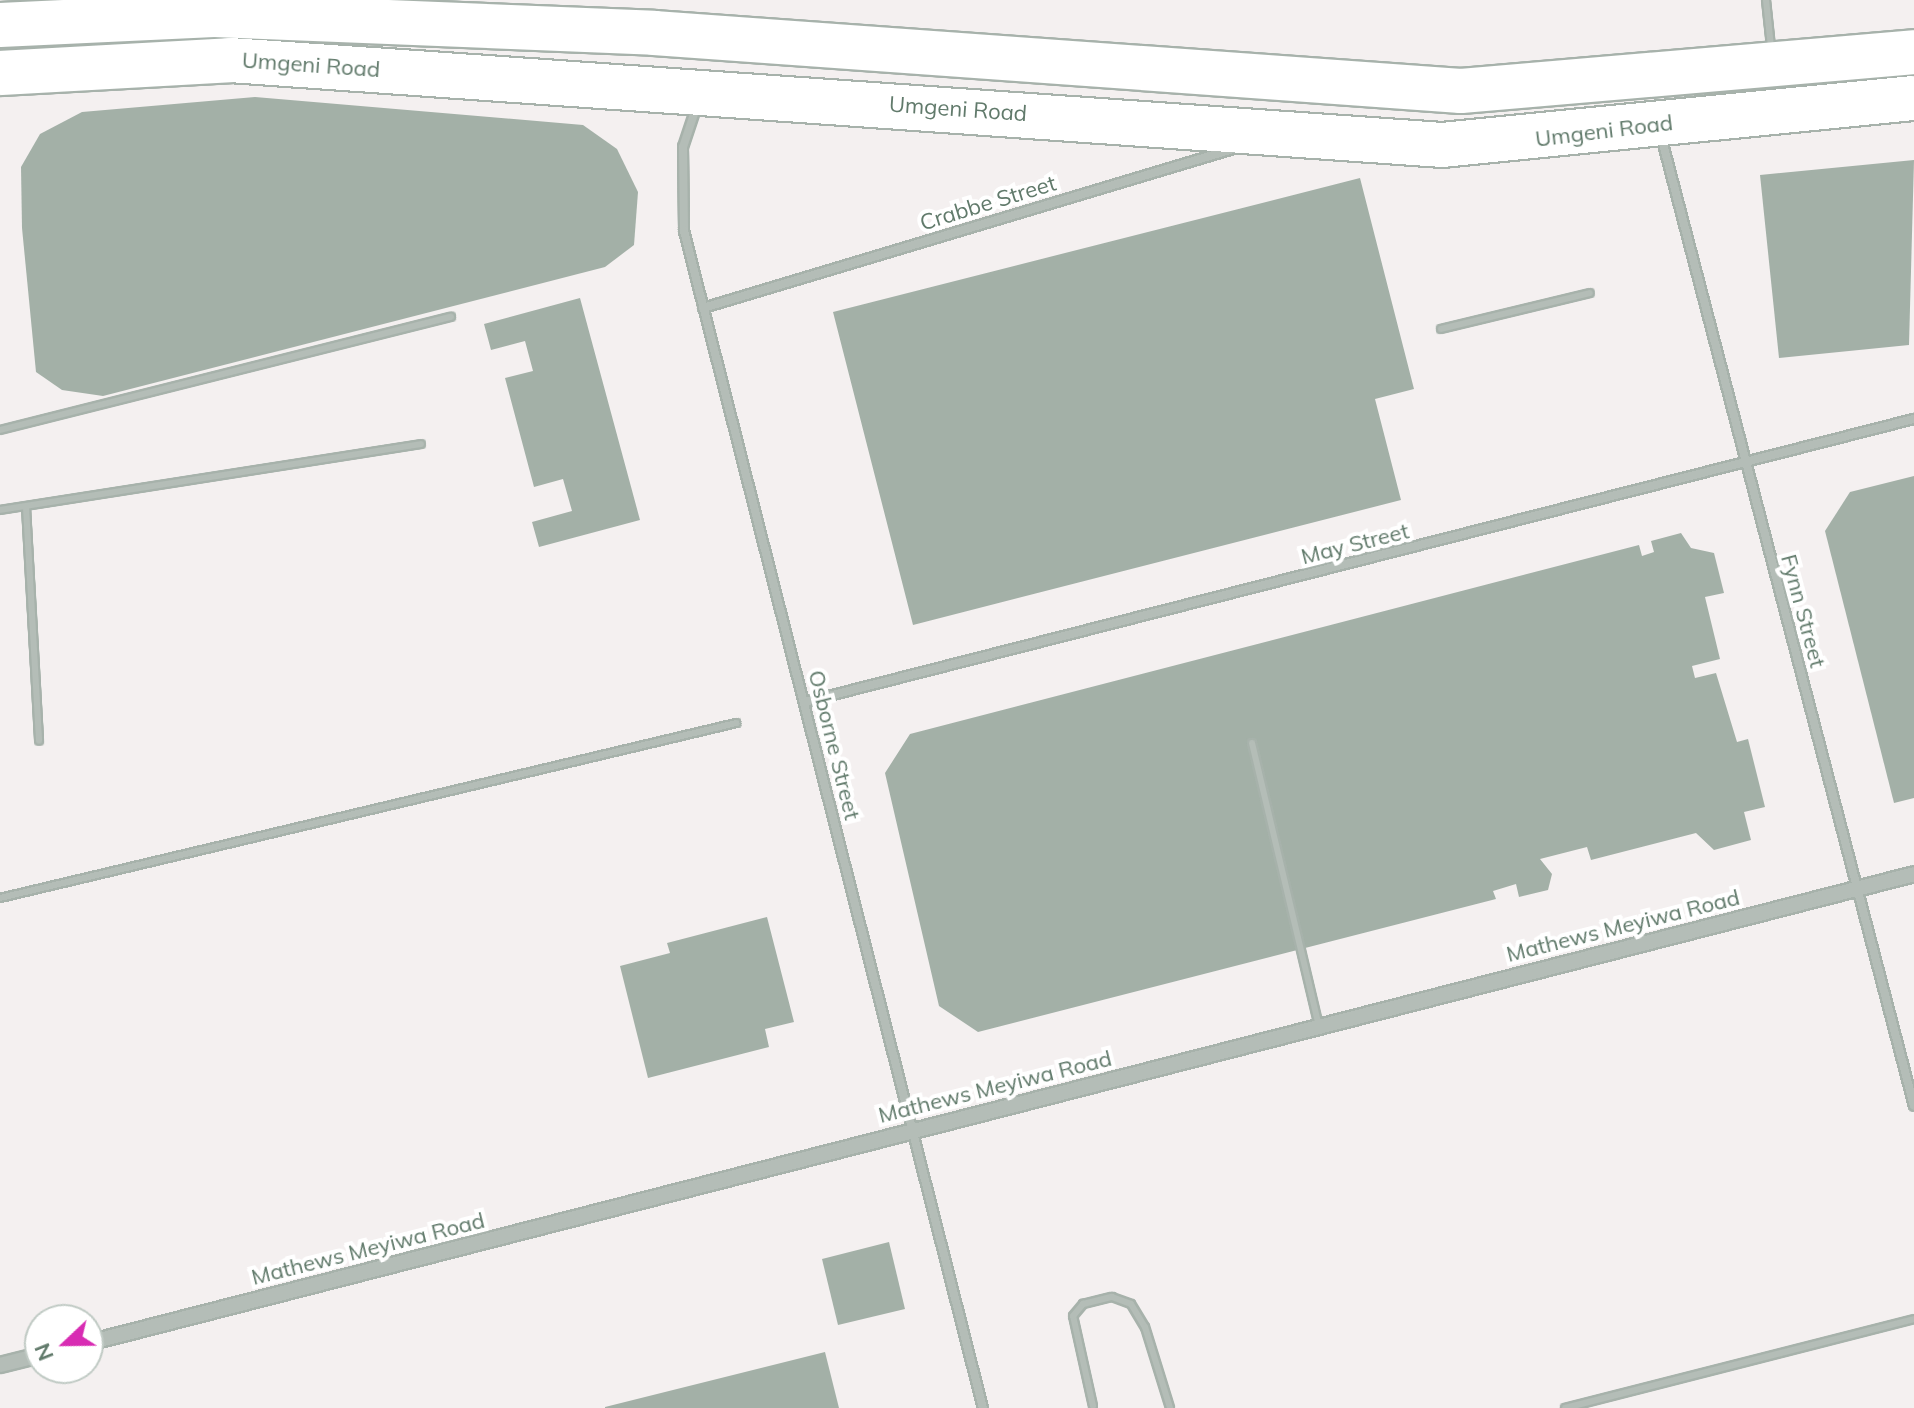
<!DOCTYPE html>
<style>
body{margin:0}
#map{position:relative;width:1914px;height:1408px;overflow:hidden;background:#f4f0f0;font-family:Mulish,sans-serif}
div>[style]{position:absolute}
.building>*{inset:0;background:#a3b0a7}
.roads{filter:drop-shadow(2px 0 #a7b2ab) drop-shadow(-2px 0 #a7b2ab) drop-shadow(0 2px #a7b2ab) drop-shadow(0 -2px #a7b2ab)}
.service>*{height:6px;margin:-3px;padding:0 3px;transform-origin:3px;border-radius:3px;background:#b4bdb7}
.minor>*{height:8px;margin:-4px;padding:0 4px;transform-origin:4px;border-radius:4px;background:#b4bdb7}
.tertiary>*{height:14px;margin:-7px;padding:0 7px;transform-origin:7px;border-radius:7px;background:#b4bdb7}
.secondary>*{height:44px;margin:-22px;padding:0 22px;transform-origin:22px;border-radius:22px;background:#fff}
span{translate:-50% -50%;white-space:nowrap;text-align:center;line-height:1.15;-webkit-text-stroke:8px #fff;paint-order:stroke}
.street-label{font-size:22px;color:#617a6b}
.north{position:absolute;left:24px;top:1304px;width:80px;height:80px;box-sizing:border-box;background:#fff;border:2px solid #c0cac4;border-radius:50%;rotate:248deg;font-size:22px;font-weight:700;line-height:32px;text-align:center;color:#617a6b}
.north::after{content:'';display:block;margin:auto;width:28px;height:36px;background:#d82cb3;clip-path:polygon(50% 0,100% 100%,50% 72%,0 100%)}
</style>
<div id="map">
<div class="building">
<div style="clip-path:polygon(255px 97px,583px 125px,617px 149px,638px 192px,634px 245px,605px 267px,103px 396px,62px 390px,36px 372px,22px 228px,21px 167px,40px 134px,82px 112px)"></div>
<div style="clip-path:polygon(1914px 160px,1909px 345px,1779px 358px,1760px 175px)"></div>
<div style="clip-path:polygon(1360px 178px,1414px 389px,1375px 399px,1401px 500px,913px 625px,833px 312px)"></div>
<div style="clip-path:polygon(580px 298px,640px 520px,539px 547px,532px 522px,572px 511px,563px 479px,534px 487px,505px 378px,533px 371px,525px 341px,491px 350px,484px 324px)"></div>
<div style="clip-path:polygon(1914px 476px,1914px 798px,1894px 803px,1825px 531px,1850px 492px)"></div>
<div style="clip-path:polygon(1681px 533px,1691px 548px,1714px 553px,1724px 593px,1705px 597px,1720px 659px,1692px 666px,1695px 678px,1716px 673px,1737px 742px,1748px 739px,1765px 807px,1744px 812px,1751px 840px,1714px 850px,1696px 833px,1591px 860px,1587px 847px,1540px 859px,1552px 874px,1548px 890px,1519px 897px,1516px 884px,1493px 891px,1496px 899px,978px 1032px,939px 1006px,885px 773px,910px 734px,1639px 545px,1642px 556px,1654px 552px,1651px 541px)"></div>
<div style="clip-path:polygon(767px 917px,794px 1022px,765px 1029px,769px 1047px,648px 1078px,620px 966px,670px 953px,667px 943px)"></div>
<div style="clip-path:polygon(889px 1242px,905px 1309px,838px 1325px,822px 1259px)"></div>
<div style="clip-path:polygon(825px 1352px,839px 1408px,605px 1408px,605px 1407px)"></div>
</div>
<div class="roads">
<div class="service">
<div style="left:1766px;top:0;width:47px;rotate:83.9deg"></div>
<div style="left:1441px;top:329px;width:153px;rotate:-13.6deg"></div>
<div style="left:0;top:430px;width:465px;rotate:-14.1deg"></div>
<div style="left:26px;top:507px;width:234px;rotate:86.8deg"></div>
<div style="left:0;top:510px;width:426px;rotate:-8.9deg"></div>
<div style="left:1252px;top:743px;width:291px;rotate:76.7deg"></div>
<div style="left:0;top:898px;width:757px;rotate:-13.37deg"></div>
<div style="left:1093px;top:1406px;width:92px;rotate:-102.5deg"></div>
<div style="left:1073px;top:1316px;width:16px;rotate:-50deg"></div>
<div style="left:1083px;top:1304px;width:30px;rotate:-14deg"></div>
<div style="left:1112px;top:1297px;width:20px;rotate:20deg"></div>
<div style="left:1131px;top:1304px;width:27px;rotate:59deg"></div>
<div style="left:1145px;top:1327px;width:85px;rotate:72.8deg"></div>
<div style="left:1565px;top:1408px;width:360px;rotate:-14.3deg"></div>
</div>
<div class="minor">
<div style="left:697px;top:105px;width:44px;rotate:108.4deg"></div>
<div style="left:683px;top:147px;width:84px;rotate:89.3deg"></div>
<div style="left:684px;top:231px;width:1214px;rotate:75.75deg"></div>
<div style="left:1661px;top:136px;width:1002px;rotate:75.38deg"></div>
<div style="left:703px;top:308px;width:553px;rotate:-16.7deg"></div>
<div style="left:805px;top:702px;width:1145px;rotate:-14.32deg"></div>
</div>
<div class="tertiary">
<div style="left:88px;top:1343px;width:1885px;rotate:-14.4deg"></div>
<div style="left:0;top:1365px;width:41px;rotate:-14deg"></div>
</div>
<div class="secondary">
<div style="left:0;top:25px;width:214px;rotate:-2.7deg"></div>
<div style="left:214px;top:15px;width:440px;rotate:2.3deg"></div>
<div style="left:654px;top:33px;width:809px;rotate:4.11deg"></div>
<div style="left:1461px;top:91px;width:455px;rotate:-4.9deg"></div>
<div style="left:0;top:73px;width:230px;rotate:-3.2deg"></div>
<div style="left:230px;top:60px;width:1215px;rotate:4.01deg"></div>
<div style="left:1442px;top:145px;width:474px;rotate:-5.7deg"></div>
</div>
</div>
<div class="street-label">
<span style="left:311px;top:65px;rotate:4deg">Umgeni Road</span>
<span style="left:958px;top:109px;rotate:4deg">Umgeni Road</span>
<span style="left:1604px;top:131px;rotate:-7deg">Umgeni Road</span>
<span style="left:988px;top:203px;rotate:-17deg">Crabbe Street</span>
<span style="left:1355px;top:544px;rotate:-14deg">May Street</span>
<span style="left:1803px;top:611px;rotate:75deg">Fynn Street</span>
<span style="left:834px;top:745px;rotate:76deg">Osborne Street</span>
<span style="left:1623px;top:926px;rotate:-14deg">Mathews Meyiwa Road</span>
<span style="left:995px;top:1087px;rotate:-14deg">Mathews Meyiwa Road</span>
<span style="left:368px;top:1249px;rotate:-14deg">Mathews Meyiwa Road</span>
</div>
<div class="north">N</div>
</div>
